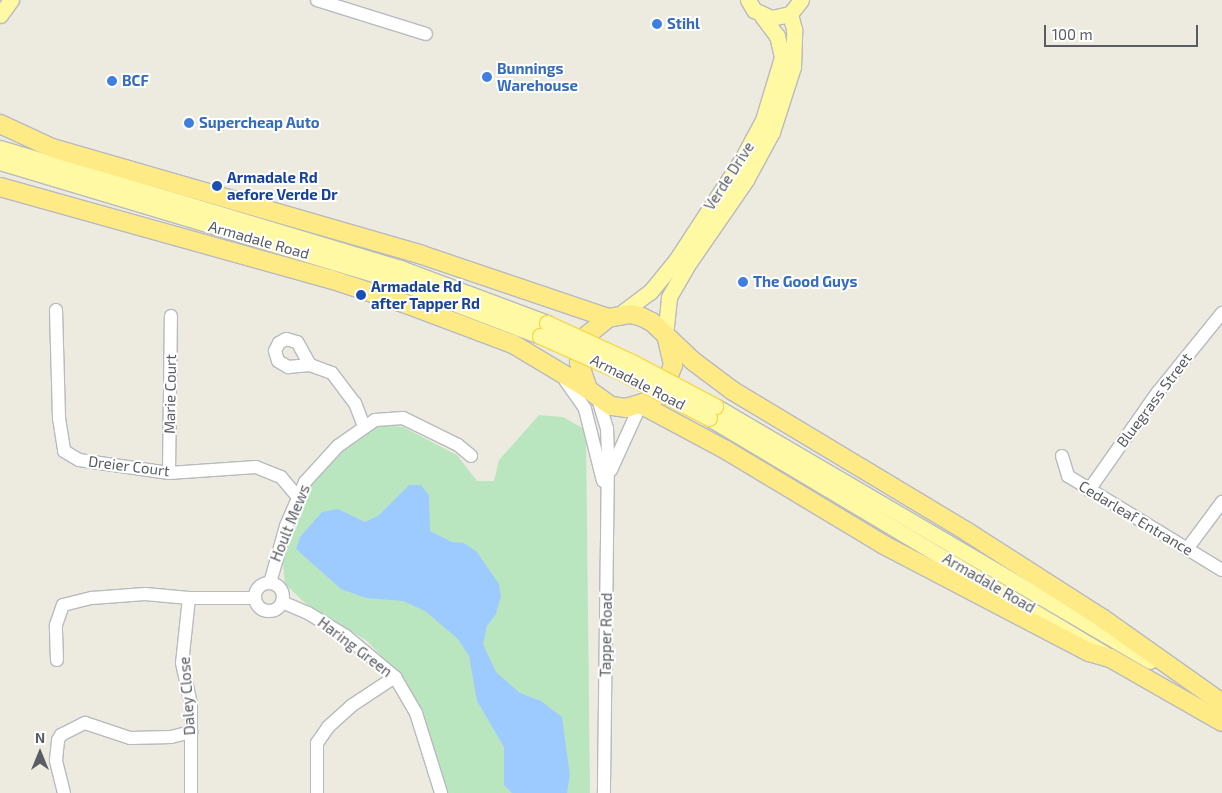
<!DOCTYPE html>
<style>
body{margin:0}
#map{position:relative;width:1222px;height:793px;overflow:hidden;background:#edebe0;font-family:"Exo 2",sans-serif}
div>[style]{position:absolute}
.green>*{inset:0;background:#bae6bf}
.water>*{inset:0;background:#9ecbff}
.roads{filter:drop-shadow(1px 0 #b8bac0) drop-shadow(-1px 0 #b8bac0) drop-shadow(0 1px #b8bac0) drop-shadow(0 -1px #b8bac0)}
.minor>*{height:12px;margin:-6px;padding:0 6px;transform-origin:6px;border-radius:6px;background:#fff}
.minor>.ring{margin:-6px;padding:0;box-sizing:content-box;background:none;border:12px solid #fff;border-radius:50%}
.major>*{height:15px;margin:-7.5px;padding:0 7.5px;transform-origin:7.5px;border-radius:7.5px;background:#fff9a3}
.highway>*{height:18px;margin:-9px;padding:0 9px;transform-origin:9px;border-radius:9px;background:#ffeb85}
.bridges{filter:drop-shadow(1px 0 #f7d84e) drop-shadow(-1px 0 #f7d84e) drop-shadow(0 1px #f7d84e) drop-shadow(0 -1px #f7d84e)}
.major-bridge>*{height:15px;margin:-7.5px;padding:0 7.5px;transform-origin:7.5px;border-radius:7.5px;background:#fff9a3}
.dots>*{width:14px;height:14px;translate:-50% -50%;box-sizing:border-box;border:2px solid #fff;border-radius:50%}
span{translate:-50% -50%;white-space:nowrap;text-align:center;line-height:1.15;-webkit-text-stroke:4px #fff;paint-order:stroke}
.shop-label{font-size:15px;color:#366cbe;font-weight:700}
.left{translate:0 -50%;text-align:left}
.street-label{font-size:15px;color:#595c62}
.transit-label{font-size:15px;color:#164399;font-weight:700}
.north{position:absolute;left:15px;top:728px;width:50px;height:50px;-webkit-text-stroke:4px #fff;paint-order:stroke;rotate:0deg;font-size:14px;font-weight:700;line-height:20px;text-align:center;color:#595c62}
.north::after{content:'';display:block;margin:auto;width:18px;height:22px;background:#595c62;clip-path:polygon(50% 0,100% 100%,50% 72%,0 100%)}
.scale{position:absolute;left:1044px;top:25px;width:154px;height:22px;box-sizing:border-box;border:2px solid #595c62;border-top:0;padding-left:6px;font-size:15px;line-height:18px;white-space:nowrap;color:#595c62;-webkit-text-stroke:4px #fff;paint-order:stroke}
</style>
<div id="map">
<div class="green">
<div style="clip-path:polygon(539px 415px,563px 417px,586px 430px,590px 793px,445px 793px,433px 748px,404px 680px,367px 641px,305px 603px,285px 584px,282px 555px,300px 500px,325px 466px,358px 435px,379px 425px,403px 427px,457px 455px,477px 481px,494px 481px,499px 460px)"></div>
</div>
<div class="water">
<div style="clip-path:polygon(409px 485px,421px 485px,429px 495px,430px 531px,452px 542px,464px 543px,477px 552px,499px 584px,501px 596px,496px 614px,487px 626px,483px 644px,496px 672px,520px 693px,541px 701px,562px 717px,570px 775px,567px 793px,512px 793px,504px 785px,504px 747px,477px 701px,469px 656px,458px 639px,425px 611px,403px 601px,366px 598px,341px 589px,296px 549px,300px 537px,322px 512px,338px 509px,365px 522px,378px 516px)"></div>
</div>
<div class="roads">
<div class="minor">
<div style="left:317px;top:0;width:114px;rotate:17.3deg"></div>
<div style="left:56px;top:310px;width:108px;rotate:88.4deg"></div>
<div style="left:59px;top:418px;width:33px;rotate:81deg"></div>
<div style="left:64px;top:451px;width:17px;rotate:31deg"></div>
<div style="left:79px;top:460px;width:91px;rotate:8.2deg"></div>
<div style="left:169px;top:473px;width:87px;rotate:-3.9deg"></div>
<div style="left:256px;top:467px;width:27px;rotate:22deg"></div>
<div style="left:281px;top:477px;width:26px;rotate:50deg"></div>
<div style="left:310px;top:365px;width:26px;rotate:-119deg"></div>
<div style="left:297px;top:342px;width:11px;rotate:-165deg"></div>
<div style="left:286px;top:339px;width:8px;rotate:150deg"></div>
<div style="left:279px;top:343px;width:9px;rotate:117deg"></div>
<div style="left:275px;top:351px;width:10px;rotate:73deg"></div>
<div style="left:278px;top:361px;width:12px;rotate:31deg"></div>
<div style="left:288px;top:367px;width:22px;rotate:-5deg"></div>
<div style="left:310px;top:365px;width:23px;rotate:20deg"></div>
<div style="left:332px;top:373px;width:38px;rotate:53deg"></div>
<div style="left:355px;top:403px;width:26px;rotate:69deg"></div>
<div style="left:565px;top:380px;width:35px;rotate:55deg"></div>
<div style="left:585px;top:409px;width:74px;rotate:76deg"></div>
<div style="left:598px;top:399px;width:30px;rotate:73deg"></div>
<div style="left:607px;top:428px;width:29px;rotate:88deg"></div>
<div style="left:608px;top:457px;width:336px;rotate:90.7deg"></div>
<div style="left:1062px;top:456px;width:21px;rotate:73deg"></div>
<div style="left:1068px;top:476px;width:180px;rotate:31.4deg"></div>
<div style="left:611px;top:470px;width:70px;rotate:-65.6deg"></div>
<div style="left:169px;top:473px;width:157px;rotate:-89.3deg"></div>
<div style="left:1089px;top:490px;width:120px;rotate:-54.9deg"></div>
<div style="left:1158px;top:392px;width:102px;rotate:-51deg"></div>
<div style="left:1187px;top:549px;width:59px;rotate:-53.3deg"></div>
<div style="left:270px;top:583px;width:59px;rotate:-74.3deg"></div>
<div style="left:286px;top:526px;width:48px;rotate:-66.6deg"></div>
<div style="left:305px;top:482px;width:49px;rotate:-47.5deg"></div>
<div style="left:338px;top:446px;width:45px;rotate:-35.1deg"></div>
<div style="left:375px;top:420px;width:28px;rotate:-4deg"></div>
<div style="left:403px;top:418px;width:61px;rotate:26.1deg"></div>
<div style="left:458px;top:445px;width:17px;rotate:40deg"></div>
<div class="ring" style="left:255px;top:583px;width:16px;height:16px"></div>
<div style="left:189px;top:598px;width:65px;rotate:96.1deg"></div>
<div style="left:182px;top:663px;width:42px;rotate:77.6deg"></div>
<div style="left:191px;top:704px;width:89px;rotate:90deg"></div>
<div style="left:282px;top:602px;width:28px;rotate:23deg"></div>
<div style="left:308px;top:613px;width:44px;rotate:31.2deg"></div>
<div style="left:346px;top:636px;width:64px;rotate:39.9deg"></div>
<div style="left:395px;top:677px;width:42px;rotate:59.7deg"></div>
<div style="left:416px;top:713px;width:84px;rotate:72.6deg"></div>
<div style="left:57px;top:660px;width:35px;rotate:-92deg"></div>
<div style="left:56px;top:625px;width:21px;rotate:-71deg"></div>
<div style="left:63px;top:605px;width:30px;rotate:-14deg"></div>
<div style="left:92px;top:598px;width:53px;rotate:-4.3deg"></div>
<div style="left:145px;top:594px;width:44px;rotate:5.2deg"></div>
<div style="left:189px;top:598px;width:65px"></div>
<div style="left:64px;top:793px;width:34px;rotate:-104deg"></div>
<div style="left:56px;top:760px;width:20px;rotate:-84deg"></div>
<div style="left:58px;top:740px;width:6px;rotate:-59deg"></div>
<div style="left:61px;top:735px;width:27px;rotate:-27deg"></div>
<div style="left:85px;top:723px;width:47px;rotate:18.4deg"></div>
<div style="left:130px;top:738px;width:41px;rotate:-1.4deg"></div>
<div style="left:171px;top:737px;width:21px;rotate:-14deg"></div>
<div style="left:317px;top:793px;width:50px;rotate:-90deg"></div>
<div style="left:317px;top:743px;width:19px;rotate:-55deg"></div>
<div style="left:328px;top:727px;width:31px;rotate:-42deg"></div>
<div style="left:351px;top:706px;width:53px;rotate:-33.4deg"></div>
</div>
<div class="major">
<div style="left:748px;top:0;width:12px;rotate:59deg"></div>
<div style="left:754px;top:10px;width:19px;rotate:25deg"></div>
<div style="left:771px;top:18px;width:19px;rotate:-12deg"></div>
<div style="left:790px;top:14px;width:18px;rotate:-52deg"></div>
<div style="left:0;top:15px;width:19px;rotate:-54deg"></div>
<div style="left:0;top:148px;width:418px;rotate:16.7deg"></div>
<div style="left:400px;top:268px;width:157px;rotate:20.5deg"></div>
<div style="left:0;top:162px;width:413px;rotate:16.7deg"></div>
<div style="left:396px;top:281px;width:154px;rotate:20.9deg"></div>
<div style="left:619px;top:315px;width:39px;rotate:-37deg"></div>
<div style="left:650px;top:292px;width:41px;rotate:-50.9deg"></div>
<div style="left:676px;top:260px;width:121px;rotate:-56.8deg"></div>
<div style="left:742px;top:159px;width:44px;rotate:-61.7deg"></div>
<div style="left:763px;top:120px;width:66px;rotate:-73.2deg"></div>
<div style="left:782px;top:57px;width:22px;rotate:-103deg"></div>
<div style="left:777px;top:36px;width:25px;rotate:-127deg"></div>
<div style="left:665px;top:336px;width:39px;rotate:-84deg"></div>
<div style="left:669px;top:297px;width:34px;rotate:-60deg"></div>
<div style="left:686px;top:267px;width:106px;rotate:-55.4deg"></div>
<div style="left:746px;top:180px;width:55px;rotate:-61.6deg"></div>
<div style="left:772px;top:132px;width:68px;rotate:-72.1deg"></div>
<div style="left:793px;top:67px;width:38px;rotate:-88deg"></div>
<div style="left:794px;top:29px;width:16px;rotate:-105deg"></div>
<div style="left:715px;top:406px;width:504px;rotate:30.38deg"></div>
<div style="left:709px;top:418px;width:461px;rotate:30.8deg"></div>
</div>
<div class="highway">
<div style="left:0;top:124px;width:57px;rotate:24.8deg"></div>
<div style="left:52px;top:148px;width:385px;rotate:16.1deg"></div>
<div style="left:422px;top:255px;width:196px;rotate:18.7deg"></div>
<div style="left:0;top:187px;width:343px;rotate:15.6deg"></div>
<div style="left:330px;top:279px;width:83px;rotate:18.2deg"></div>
<div style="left:409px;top:305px;width:111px;rotate:20.6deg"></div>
<div style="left:513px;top:344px;width:87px;rotate:31deg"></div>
<div style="left:667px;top:339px;width:27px;rotate:77deg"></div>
<div style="left:673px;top:365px;width:28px;rotate:111deg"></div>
<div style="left:663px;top:391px;width:14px;rotate:141deg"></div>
<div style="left:652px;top:400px;width:27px;rotate:163deg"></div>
<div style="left:626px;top:408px;width:15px;rotate:-172deg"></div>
<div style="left:611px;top:406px;width:29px;rotate:-144deg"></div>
<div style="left:588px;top:389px;width:28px;rotate:-109deg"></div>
<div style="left:579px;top:363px;width:28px;rotate:-75deg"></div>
<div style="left:586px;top:336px;width:28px;rotate:-39deg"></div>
<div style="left:608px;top:318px;width:23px;rotate:-10deg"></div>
<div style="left:631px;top:314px;width:11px;rotate:15deg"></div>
<div style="left:642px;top:317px;width:11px;rotate:27deg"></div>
<div style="left:652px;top:322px;width:57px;rotate:43.6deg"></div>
<div style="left:693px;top:361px;width:50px;rotate:36.9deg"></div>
<div style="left:733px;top:391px;width:275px;rotate:31deg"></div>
<div style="left:969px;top:533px;width:158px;rotate:32.6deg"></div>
<div style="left:1102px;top:618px;width:147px;rotate:35.3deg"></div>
<div style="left:642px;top:405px;width:95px;rotate:28.2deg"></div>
<div style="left:726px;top:450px;width:184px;rotate:31deg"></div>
<div style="left:884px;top:545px;width:231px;rotate:27.6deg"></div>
<div style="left:1089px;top:652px;width:22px;rotate:16deg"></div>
<div style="left:1110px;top:658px;width:129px;rotate:29.7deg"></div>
</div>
</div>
<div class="bridges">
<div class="major-bridge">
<div style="left:547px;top:323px;width:96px;rotate:24.7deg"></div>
<div style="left:634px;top:363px;width:92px;rotate:28deg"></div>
<div style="left:540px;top:336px;width:91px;rotate:24deg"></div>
<div style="left:623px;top:373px;width:97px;rotate:27.6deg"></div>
</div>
</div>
<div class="dots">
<div style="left:657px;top:24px;background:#3f7fe0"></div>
<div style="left:487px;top:77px;background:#3f7fe0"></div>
<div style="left:112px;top:81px;background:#3f7fe0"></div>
<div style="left:189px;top:123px;background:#3f7fe0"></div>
<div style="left:217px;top:186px;background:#1a4fb4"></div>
<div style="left:743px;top:282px;background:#3f7fe0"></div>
<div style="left:361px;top:295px;background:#1a4fb4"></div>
</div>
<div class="shop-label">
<span class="left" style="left:667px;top:24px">Stihl</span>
<span class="left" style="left:497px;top:77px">Bunnings<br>Warehouse</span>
<span class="left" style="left:122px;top:81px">BCF</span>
<span class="left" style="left:199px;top:123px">Supercheap Auto</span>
<span class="left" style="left:753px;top:282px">The Good Guys</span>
</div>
<div class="street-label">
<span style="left:729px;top:176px;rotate:-57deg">Verde Drive</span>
<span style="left:259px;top:240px;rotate:16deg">Armadale Road</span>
<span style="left:638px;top:382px;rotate:27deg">Armadale Road</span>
<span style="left:170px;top:394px;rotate:-89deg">Marie Court</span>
<span style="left:1154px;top:400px;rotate:-53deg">Bluegrass Street</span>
<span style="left:129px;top:466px;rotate:7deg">Dreier Court</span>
<span style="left:1136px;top:518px;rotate:31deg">Cedarleaf Entrance</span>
<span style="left:290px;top:523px;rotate:-68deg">Hoult Mews</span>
<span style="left:989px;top:583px;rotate:30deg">Armadale Road</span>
<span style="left:606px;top:635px;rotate:-89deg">Tapper Road</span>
<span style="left:355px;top:647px;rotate:37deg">Haring Green</span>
<span style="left:187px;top:696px;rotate:-94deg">Daley Close</span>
</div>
<div class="transit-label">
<span class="left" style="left:227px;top:186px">Armadale Rd<br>aefore Verde Dr</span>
<span class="left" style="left:371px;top:295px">Armadale Rd<br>after Tapper Rd</span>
</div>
<div class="north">N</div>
<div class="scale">100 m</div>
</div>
